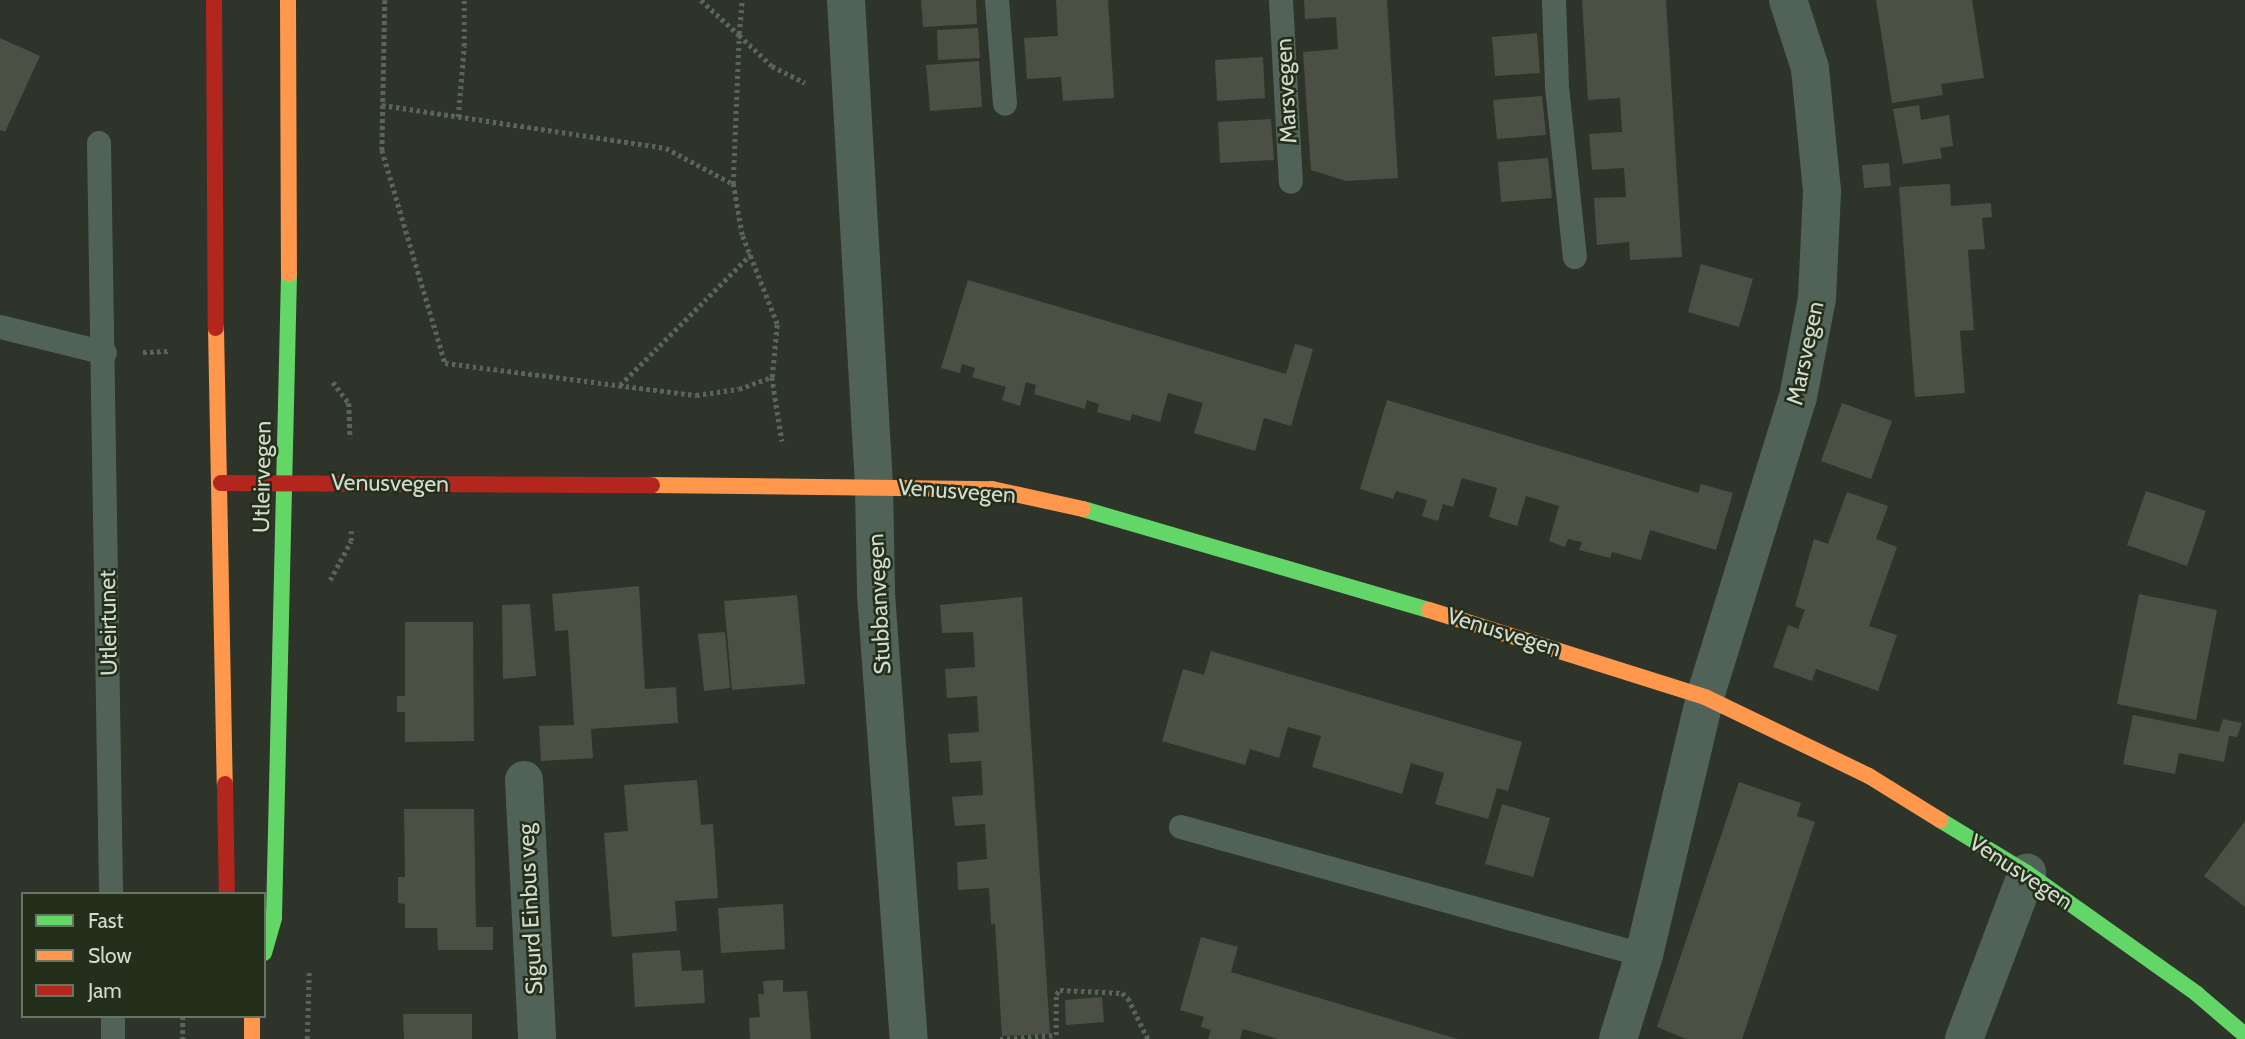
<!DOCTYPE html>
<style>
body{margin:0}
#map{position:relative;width:2245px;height:1039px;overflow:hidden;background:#2e3429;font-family:Cabin,sans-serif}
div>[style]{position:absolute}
.building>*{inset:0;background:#4c4f44}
.path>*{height:4.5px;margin-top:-2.25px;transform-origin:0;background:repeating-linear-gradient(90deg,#58655c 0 3.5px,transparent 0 7px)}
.lane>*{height:24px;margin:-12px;padding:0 12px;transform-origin:12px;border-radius:12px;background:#516359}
.street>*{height:38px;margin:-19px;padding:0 19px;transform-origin:19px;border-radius:19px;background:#516359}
.fast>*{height:16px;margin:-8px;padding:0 8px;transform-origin:8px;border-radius:8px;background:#63d668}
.slow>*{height:16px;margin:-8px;padding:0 8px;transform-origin:8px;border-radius:8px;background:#ff974d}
.jam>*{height:16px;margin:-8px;padding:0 8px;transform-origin:8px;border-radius:8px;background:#b3261e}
span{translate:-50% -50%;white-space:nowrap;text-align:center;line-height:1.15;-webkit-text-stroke:5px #242f1b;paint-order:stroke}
.street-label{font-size:23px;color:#d3dbce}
.legend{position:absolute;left:21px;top:892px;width:245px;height:126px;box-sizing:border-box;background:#242f1b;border:2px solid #6a7463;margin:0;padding:9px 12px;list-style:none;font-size:21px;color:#d3dbce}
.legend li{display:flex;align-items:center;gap:14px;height:35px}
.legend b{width:35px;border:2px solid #6a7463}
</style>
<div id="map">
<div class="building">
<div style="clip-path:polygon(921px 0,976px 0,977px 24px,923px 27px)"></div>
<div style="clip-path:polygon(1056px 0,1108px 0,1114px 98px,1063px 101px,1061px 77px,1027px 79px,1024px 38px,1058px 36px)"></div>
<div style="clip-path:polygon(1304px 0,1387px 0,1398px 178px,1346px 181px,1311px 170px,1303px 52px,1338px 49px,1336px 17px,1305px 19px)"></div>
<div style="clip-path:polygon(1582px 0,1666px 0,1682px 257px,1630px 260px,1629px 242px,1597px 245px,1594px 198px,1626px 197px,1624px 168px,1592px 170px,1589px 134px,1622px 132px,1620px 98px,1588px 100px)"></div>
<div style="clip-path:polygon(1876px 0,1972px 0,1984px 78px,1941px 84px,1943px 95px,1892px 103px)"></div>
<div style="clip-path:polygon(978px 28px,980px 58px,938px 60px,937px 30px)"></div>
<div style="clip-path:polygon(1537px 33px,1540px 73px,1495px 76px,1492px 37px)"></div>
<div style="clip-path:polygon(0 38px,40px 56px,5px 132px,0 130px)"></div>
<div style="clip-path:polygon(1263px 57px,1265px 98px,1217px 101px,1215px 60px)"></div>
<div style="clip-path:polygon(979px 61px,982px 107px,930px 111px,926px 65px)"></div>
<div style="clip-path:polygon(1542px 96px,1546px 135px,1497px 139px,1493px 100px)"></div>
<div style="clip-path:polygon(1919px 105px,1921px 120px,1949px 115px,1953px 146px,1940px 148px,1942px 158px,1903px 164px,1893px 109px)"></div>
<div style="clip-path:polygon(1271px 119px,1274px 160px,1220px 163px,1218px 122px)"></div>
<div style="clip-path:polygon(1548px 158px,1552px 198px,1501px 202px,1498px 162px)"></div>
<div style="clip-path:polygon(1889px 163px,1891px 186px,1864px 188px,1862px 165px)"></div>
<div style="clip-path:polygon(1950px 184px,1951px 206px,1991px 203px,1992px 217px,1982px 218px,1985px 249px,1968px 250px,1974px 330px,1960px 331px,1965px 393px,1915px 397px,1899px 187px)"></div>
<div style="clip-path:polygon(1701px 264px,1753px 279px,1739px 327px,1688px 312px)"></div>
<div style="clip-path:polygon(968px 280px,1286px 374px,1295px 344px,1313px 349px,1291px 426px,1264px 418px,1255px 451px,1194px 433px,1203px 403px,1168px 393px,1160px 422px,1132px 414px,1130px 421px,1097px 412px,1099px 404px,1087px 400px,1085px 409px,1034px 394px,1036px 385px,1026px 382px,1020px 406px,1002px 400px,1006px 387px,972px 377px,975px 368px,962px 364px,960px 373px,941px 368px)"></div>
<div style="clip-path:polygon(1387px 400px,1698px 493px,1701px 484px,1733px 493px,1716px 550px,1650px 530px,1641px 560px,1612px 552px,1610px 558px,1579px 550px,1582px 542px,1568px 539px,1565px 547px,1549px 541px,1559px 506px,1526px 496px,1517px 526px,1489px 517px,1497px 488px,1462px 478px,1453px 507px,1443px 504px,1438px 521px,1422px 516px,1427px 500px,1396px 491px,1393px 499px,1360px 489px)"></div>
<div style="clip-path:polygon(1842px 403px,1892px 421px,1871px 479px,1821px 461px)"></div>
<div style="clip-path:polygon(2146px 491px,2206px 511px,2187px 566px,2127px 545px)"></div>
<div style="clip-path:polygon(1847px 492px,1888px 506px,1876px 539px,1897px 547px,1869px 626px,1897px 635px,1878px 691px,1816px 669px,1812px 681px,1773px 667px,1788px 625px,1798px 629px,1805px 610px,1795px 606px,1814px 539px,1828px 544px)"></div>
<div style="clip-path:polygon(639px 586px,645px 689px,676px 687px,678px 723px,591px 729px,593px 758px,541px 761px,539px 726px,574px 725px,568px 630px,555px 631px,552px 594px)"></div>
<div style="clip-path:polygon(2139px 594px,2217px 610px,2196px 720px,2117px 704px)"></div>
<div style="clip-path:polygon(797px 595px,805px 684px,732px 690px,724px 601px)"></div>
<div style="clip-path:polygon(1022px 597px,1050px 1034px,1002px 1036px,995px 924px,991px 924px,989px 888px,958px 890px,957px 862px,987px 859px,985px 824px,955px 826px,952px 797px,983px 795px,981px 761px,950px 763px,948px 734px,979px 732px,977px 696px,947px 698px,945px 669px,975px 667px,973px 632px,942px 633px,940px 605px)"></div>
<div style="clip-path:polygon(530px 604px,536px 676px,503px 679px,502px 605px)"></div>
<div style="clip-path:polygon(405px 622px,473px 622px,474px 741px,405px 742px,405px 712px,397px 712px,397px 696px,405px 696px)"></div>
<div style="clip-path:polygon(725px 632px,730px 688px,704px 691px,698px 634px)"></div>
<div style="clip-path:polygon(1211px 651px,1522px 742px,1508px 791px,1497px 788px,1488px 819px,1435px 804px,1444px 773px,1411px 763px,1402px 794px,1312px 767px,1321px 736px,1288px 727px,1279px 758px,1250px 749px,1245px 765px,1162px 741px,1183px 669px,1204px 675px)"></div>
<div style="clip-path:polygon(2133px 715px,2219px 732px,2223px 719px,2242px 723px,2237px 737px,2229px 736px,2224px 762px,2179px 753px,2175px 774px,2123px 764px)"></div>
<div style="clip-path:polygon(697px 780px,701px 825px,713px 824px,718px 898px,675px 901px,677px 931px,612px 937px,604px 833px,628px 831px,624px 785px)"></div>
<div style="clip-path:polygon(1739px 782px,1801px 803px,1797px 816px,1815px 822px,1742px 1039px,1686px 1039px,1657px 1027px)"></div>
<div style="clip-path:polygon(1502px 804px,1550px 818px,1533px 877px,1485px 864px)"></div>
<div style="clip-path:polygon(404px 809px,474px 809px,476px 927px,493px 927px,493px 950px,438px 950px,437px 928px,405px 928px,405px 904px,398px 903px,398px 877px,405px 877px)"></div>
<div style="clip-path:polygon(2245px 821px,2245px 907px,2204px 876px)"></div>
<div style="clip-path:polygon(783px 904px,785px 949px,721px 953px,718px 908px)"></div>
<div style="clip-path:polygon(1201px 937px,1238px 947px,1231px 972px,1458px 1039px,1278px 1039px,1243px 1029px,1240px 1039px,1208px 1039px,1211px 1030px,1201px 1027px,1204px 1017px,1180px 1010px)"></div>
<div style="clip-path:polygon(680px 950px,682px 971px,703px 970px,705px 1003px,635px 1007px,632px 953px)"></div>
<div style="clip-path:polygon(783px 980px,783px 992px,807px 991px,811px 1039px,750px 1039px,749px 1018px,760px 1017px,758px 994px,764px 994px,763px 981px)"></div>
<div style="clip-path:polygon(1102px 997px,1104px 1022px,1066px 1025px,1065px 1000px)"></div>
<div style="clip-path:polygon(403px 1014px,472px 1014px,472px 1039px,404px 1039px)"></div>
</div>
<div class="path">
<div style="left:385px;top:0;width:150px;rotate:91.1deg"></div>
<div style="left:382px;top:150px;width:222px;rotate:73.5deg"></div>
<div style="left:445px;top:363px;width:253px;rotate:7.3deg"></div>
<div style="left:696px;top:395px;width:43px;rotate:-7.9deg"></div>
<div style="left:739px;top:389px;width:35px;rotate:-20deg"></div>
<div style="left:772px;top:377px;width:65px;rotate:81.1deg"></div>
<div style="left:701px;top:0;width:52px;rotate:42.6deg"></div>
<div style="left:739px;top:34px;width:34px;rotate:-85deg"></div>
<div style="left:382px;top:105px;width:287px;rotate:8.6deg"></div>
<div style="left:666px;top:148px;width:76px;rotate:28.2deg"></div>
<div style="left:458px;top:117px;width:71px;rotate:-85.2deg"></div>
<div style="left:464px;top:46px;width:46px;rotate:-90deg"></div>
<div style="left:143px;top:352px;width:26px;rotate:-2deg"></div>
<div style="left:772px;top:377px;width:53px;rotate:-84.6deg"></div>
<div style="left:777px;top:324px;width:96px;rotate:-111.5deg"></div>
<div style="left:742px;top:235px;width:52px;rotate:-100deg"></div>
<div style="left:733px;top:184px;width:149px;rotate:-87.7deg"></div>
<div style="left:739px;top:35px;width:45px;rotate:43.2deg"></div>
<div style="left:772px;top:66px;width:37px;rotate:27deg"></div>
<div style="left:333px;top:382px;width:26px;rotate:53deg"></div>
<div style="left:349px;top:403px;width:35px;rotate:88deg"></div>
<div style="left:620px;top:385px;width:185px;rotate:-45deg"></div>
<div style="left:330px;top:580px;width:44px;rotate:-61.7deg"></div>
<div style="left:351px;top:541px;width:10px;rotate:-90deg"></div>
<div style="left:183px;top:1016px;width:23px;rotate:90deg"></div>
<div style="left:307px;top:1039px;width:68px;rotate:-88.3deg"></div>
<div style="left:1000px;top:1039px;width:56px;rotate:-4.1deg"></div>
<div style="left:1056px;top:1035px;width:41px;rotate:-90deg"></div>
<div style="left:1056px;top:994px;width:6px;rotate:-45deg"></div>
<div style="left:1060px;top:990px;width:62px;rotate:2.8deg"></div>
<div style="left:1122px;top:993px;width:8px;rotate:40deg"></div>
<div style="left:1128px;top:998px;width:46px;rotate:64deg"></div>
</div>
<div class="lane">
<div style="left:997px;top:0;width:104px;rotate:85.6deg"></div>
<div style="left:1281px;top:0;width:182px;rotate:86.9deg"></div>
<div style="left:1554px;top:0;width:87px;rotate:88deg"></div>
<div style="left:1557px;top:87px;width:171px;rotate:84deg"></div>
<div style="left:99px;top:143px;width:751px;rotate:89.08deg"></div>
<div style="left:0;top:327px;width:108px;rotate:13.9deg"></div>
<div style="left:1181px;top:827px;width:480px;rotate:15.5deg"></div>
<div style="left:113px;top:1016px;width:23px;rotate:90deg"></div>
</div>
<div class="street">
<div style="left:846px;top:0;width:487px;rotate:86.7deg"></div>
<div style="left:874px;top:486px;width:108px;rotate:88.9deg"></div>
<div style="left:876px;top:594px;width:446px;rotate:85.8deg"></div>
<div style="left:524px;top:780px;width:259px;rotate:87.1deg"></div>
<div style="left:1618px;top:1039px;width:88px;rotate:-72.8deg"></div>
<div style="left:1644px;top:955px;width:265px;rotate:-76.7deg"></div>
<div style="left:1705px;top:697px;width:314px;rotate:-72.8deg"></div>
<div style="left:1798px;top:397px;width:101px;rotate:-79.1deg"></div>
<div style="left:1817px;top:298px;width:107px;rotate:-87.3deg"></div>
<div style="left:1822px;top:191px;width:124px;rotate:-95.6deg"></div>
<div style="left:1810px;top:68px;width:71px;rotate:-107.9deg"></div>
<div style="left:1964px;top:1039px;width:178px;rotate:-69.2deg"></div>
</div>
<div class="fast">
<div style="left:1083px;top:509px;width:360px;rotate:16.3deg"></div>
<div style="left:1940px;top:820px;width:102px;rotate:31.3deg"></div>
<div style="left:2027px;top:873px;width:209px;rotate:35.4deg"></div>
<div style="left:2197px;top:994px;width:63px;rotate:40.5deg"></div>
<div style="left:264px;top:953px;width:37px;rotate:-74deg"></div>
<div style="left:274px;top:917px;width:643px;rotate:-88.66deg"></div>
</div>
<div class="slow">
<div style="left:288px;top:0;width:274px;rotate:89.8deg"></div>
<div style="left:216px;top:328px;width:456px;rotate:88.9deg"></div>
<div style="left:652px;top:485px;width:340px;rotate:0.7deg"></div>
<div style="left:992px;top:489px;width:93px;rotate:12.4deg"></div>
<div style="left:1429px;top:610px;width:289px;rotate:17.5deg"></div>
<div style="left:1705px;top:697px;width:182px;rotate:25.7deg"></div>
<div style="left:1869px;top:776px;width:84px;rotate:31.8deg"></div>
<div style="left:252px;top:1016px;width:23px;rotate:90deg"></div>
</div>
<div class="jam">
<div style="left:214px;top:0;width:328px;rotate:89.7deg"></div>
<div style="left:221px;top:483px;width:431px;rotate:0.3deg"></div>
<div style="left:225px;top:784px;width:110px;rotate:89deg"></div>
</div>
<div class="street-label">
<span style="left:1286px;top:91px;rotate:-93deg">Marsvegen</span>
<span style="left:1805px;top:353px;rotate:-78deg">Marsvegen</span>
<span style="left:262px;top:477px;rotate:-89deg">Utleirvegen</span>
<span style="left:390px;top:483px;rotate:1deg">Venusvegen</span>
<span style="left:957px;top:491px;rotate:4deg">Venusvegen</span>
<span style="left:879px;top:604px;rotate:-93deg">Stubbanvegen</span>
<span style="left:108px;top:623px;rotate:-91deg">Utleirtunet</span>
<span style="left:1504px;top:632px;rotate:17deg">Venusvegen</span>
<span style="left:2021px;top:872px;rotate:33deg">Venusvegen</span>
<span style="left:530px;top:909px;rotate:-93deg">Sigurd Einbus veg</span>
</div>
<ul class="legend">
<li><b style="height:9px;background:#63d668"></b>Fast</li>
<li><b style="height:9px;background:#ff974d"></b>Slow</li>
<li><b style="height:9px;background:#b3261e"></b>Jam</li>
</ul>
</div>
